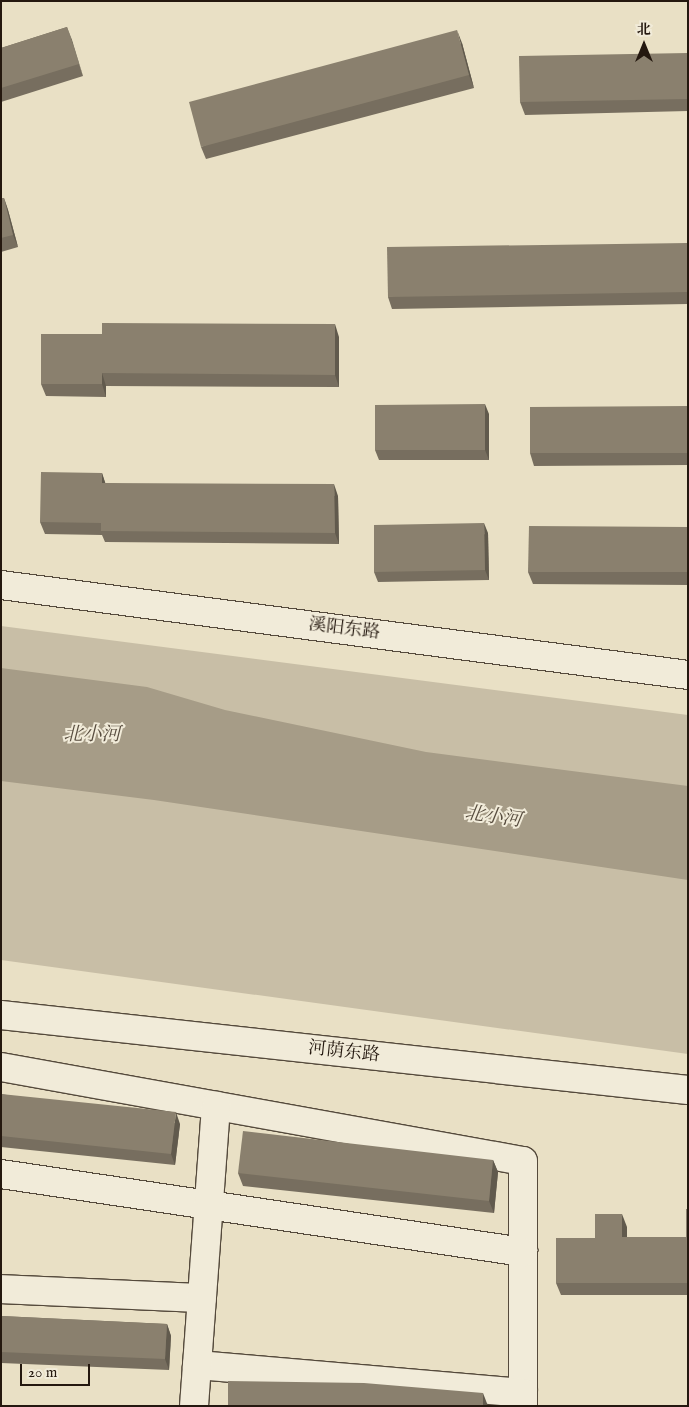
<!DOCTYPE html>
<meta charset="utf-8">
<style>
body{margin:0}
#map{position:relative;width:689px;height:1407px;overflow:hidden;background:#e9e0c5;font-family:"IM FELL English","Noto Serif SC",serif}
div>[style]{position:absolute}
.green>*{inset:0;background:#c8bea6}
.water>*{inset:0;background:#a69c87}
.roads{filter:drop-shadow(1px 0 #554a3c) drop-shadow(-1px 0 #554a3c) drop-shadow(0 1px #554a3c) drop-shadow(0 -1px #554a3c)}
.minor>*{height:28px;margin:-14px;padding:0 14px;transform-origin:14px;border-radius:14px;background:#f1ebd9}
.wall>*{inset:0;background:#776e5f}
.shaded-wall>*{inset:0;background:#615a4d}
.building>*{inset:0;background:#8a806e}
span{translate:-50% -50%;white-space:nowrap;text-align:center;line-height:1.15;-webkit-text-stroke:4px #f1ebd9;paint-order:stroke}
.street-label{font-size:18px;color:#24180f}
.water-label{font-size:19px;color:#584d3f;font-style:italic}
.frame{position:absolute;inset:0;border:2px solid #24180f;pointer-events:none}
.north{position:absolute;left:619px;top:20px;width:50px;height:50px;-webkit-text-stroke:4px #f1ebd9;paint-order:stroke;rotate:0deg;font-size:14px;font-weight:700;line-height:20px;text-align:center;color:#24180f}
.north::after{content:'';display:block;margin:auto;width:18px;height:22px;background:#24180f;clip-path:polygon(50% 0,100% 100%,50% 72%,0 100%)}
.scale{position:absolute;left:20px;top:1364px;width:70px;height:22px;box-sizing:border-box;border:2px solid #24180f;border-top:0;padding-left:6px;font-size:15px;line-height:18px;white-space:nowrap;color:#24180f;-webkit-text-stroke:4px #f1ebd9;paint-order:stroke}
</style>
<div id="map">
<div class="green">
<div style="clip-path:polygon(1px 626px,688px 715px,688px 1054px,1px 960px)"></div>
</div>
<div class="water">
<div style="clip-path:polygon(1px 668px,147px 687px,225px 710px,426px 752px,688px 786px,688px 880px,154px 800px,1px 781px)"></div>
</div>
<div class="roads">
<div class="minor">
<div style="left:1px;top:585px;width:693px;rotate:7.46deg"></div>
<div style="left:1px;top:1015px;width:691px;rotate:6.23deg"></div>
<div style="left:1px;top:1067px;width:530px;rotate:10.21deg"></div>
<div style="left:523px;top:1161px;width:245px;rotate:90deg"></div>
<div style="left:1px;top:1174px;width:528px;rotate:8.5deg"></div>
<div style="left:1px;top:1289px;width:201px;rotate:2.6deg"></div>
<div style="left:197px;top:1365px;width:327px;rotate:4.9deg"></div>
<div style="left:194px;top:1406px;width:301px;rotate:-85.8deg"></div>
</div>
</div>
<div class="wall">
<div style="clip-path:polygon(67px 27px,83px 76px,1px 102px,1px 48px)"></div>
<div style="clip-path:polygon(462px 43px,474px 88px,206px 159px,201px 147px)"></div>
<div style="clip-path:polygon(688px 53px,688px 111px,525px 115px,520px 102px)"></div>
<div style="clip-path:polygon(1px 198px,4px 198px,8px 210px,18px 247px,1px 252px)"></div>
<div style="clip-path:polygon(688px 243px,688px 304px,392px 309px,388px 297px)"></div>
<div style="clip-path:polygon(41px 334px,339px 337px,339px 387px,106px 386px,106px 397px,46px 396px,41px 384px)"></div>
<div style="clip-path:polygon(688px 406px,688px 465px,534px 466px,530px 453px)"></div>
<div style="clip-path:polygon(489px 414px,489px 460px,379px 460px,375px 450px)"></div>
<div style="clip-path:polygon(102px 473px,105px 483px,338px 496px,339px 544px,105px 542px,102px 535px,45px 534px,40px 522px)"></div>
<div style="clip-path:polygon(688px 527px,688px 585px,533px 584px,528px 572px)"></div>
<div style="clip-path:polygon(488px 533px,489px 580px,378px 582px,374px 572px)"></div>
<div style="clip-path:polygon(1px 1094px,180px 1124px,175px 1165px,1px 1147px)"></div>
<div style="clip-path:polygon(493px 1160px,498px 1172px,494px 1213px,243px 1186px,238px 1173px)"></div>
<div style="clip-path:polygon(688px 1209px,688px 1295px,561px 1295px,556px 1283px,595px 1238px,627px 1227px,627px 1237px,686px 1237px)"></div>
<div style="clip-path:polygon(1px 1316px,167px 1324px,171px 1336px,169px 1370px,1px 1363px)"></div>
</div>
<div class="shaded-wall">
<div style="clip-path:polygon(67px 27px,72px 40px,83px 76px,79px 64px)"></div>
<div style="clip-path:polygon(457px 30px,462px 43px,474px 88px,469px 75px)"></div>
<div style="clip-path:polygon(4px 198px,8px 210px,18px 247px,13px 235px)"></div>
<div style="clip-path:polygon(335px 324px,339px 337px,339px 387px,335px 375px)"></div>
<div style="clip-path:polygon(102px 373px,106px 386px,106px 397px,102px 384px)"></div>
<div style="clip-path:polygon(485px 404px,489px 414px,489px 460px,485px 450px)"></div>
<div style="clip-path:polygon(102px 473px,106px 485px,102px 483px)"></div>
<div style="clip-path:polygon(334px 484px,338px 496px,339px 544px,335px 533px)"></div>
<div style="clip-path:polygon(484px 523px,488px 533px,489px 580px,485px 570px)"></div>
<div style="clip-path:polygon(176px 1112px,180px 1124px,175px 1165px,171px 1154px)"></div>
<div style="clip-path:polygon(493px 1160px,498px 1172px,494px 1213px,489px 1201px)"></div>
<div style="clip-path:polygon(622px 1214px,627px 1227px,627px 1250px,622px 1237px)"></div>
<div style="clip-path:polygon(167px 1324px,171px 1336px,169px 1370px,165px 1359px)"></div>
<div style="clip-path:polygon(483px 1393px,488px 1406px,483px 1406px)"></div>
</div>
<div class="building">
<div style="clip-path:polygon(67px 27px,79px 64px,1px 88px,1px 48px)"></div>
<div style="clip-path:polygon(457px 30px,469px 75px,201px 147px,189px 102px)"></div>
<div style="clip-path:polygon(688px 53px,688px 99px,520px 102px,519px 56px)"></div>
<div style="clip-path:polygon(1px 198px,4px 198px,13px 235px,1px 238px)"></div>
<div style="clip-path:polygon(688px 243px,688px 292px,388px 297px,387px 247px)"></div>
<div style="clip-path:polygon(102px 323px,335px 324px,335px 375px,102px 373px,102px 384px,41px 384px,41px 334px,102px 334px)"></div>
<div style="clip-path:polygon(485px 404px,485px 450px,375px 450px,375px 405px)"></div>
<div style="clip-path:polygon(688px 406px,688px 453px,530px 453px,530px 407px)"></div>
<div style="clip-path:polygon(41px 472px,102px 473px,102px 483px,334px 484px,335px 533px,101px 531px,101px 523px,40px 522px)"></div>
<div style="clip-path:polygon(484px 523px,485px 570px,374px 572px,374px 525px)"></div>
<div style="clip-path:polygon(529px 526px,688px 527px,688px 572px,528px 572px)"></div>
<div style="clip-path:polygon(1px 1094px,176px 1112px,171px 1154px,1px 1136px)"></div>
<div style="clip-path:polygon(243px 1131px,493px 1160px,489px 1201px,238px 1173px)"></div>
<div style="clip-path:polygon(686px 1209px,688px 1209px,688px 1283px,556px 1283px,556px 1238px,595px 1238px,595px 1214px,622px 1214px,622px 1237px,686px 1237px)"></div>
<div style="clip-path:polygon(1px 1316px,167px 1324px,165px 1359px,1px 1352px)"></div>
<div style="clip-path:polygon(228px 1381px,364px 1383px,483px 1393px,483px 1406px,228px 1406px)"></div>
</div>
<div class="street-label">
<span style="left:344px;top:630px;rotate:7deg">溪阳东路</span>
<span style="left:344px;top:1053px;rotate:6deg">河荫东路</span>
</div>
<div class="water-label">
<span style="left:92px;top:736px">北小河</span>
<span style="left:493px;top:818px;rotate:8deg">北小河</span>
</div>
<div class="frame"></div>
<div class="north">北</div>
<div class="scale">20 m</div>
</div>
